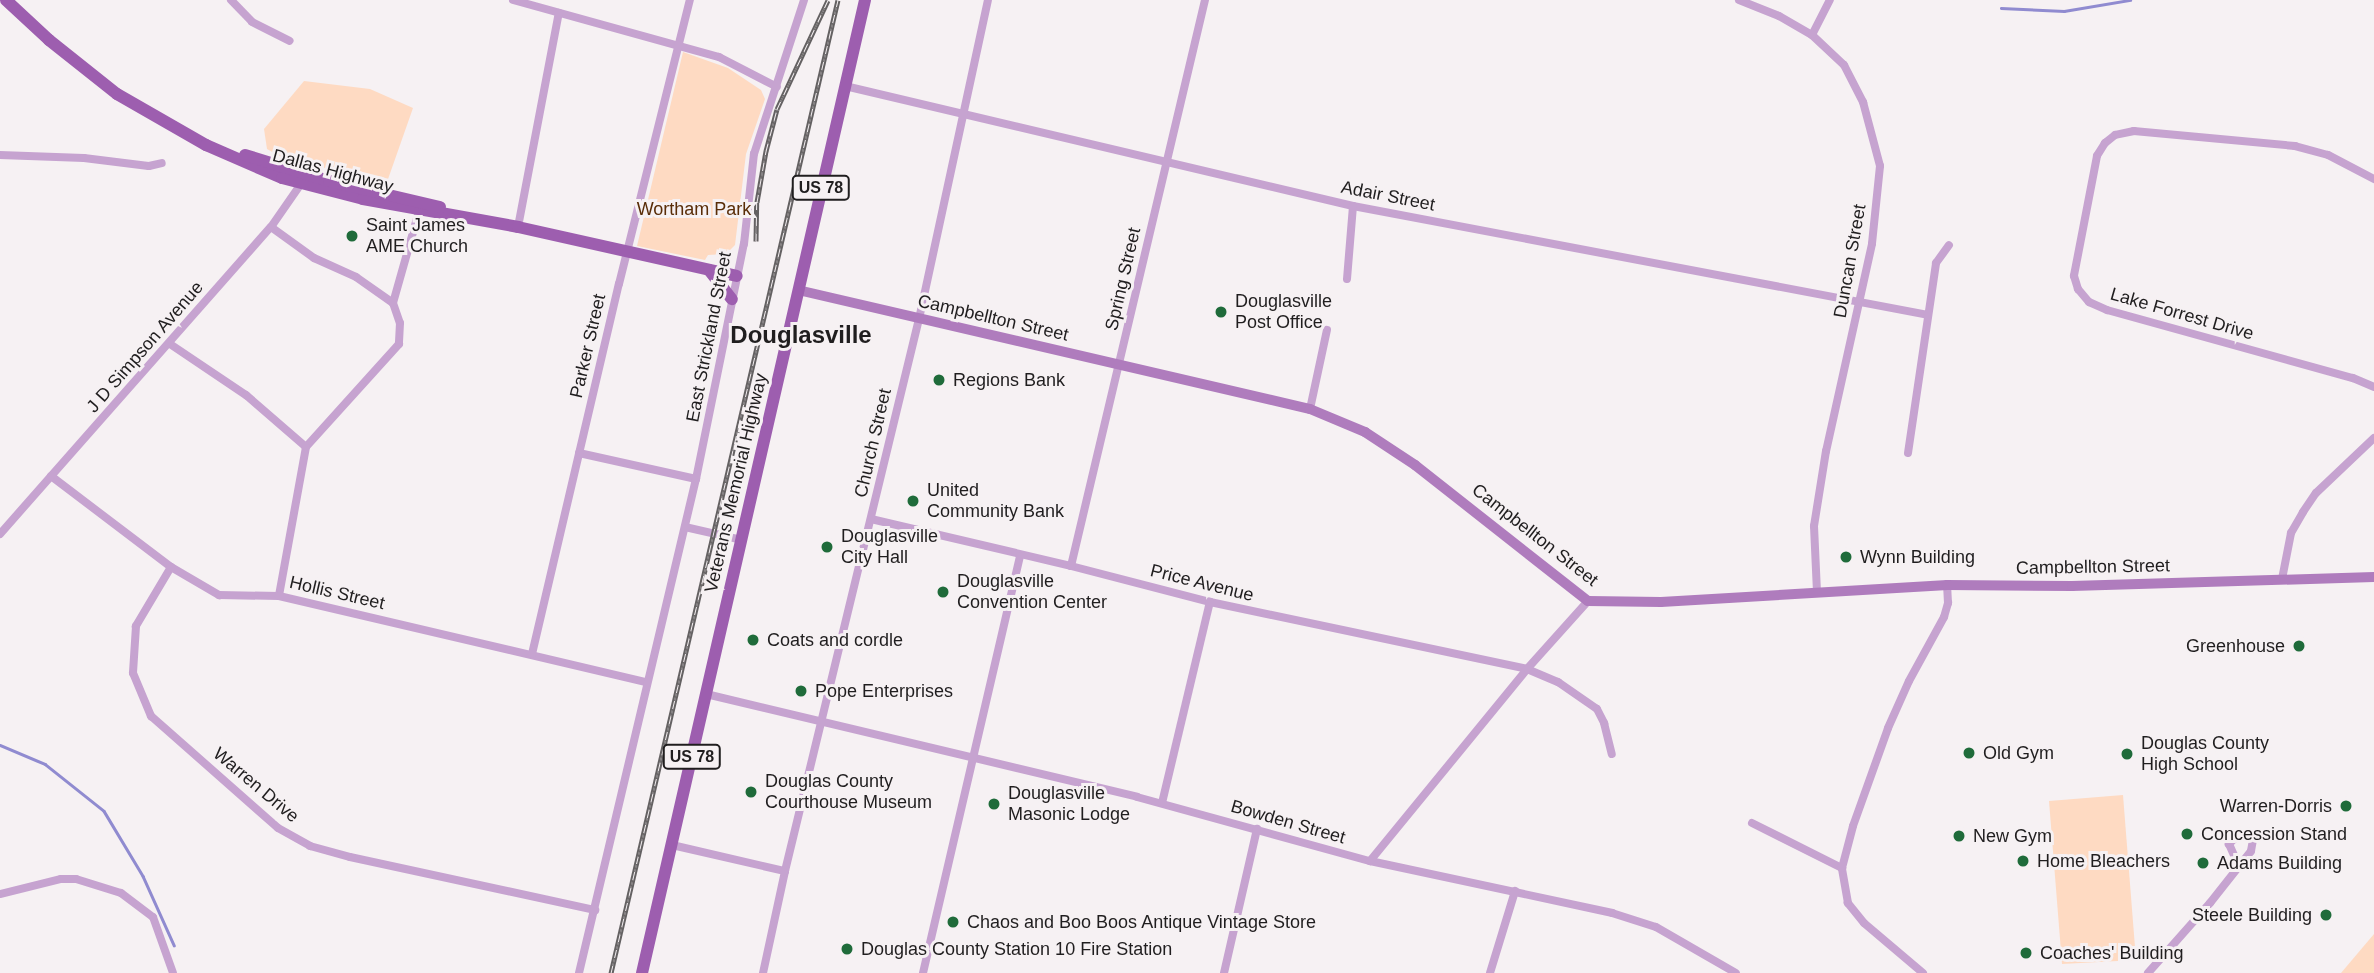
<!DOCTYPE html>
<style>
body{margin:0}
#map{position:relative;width:2374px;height:973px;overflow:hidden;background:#f6f1f3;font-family:Helvetica,sans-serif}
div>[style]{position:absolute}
.green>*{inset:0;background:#fedac2}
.stream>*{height:2.5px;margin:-1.25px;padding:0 1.25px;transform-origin:1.25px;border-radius:1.25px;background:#908bd0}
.minor>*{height:8px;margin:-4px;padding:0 4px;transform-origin:4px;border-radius:4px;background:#c6a3d0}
.secondary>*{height:10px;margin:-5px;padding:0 5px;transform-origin:5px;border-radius:5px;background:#af7cbd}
.primary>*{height:12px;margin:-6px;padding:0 6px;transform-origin:6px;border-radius:6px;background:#9d5eaf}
.rail>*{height:5px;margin-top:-2.5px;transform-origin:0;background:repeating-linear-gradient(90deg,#f6f1f3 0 8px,#646162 0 16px);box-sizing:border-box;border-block:2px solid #646162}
.dots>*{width:19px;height:19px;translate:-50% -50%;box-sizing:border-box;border:4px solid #f6f1f3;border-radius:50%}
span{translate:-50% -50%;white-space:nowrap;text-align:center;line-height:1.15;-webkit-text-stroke:6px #f6f1f3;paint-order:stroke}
.shield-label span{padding:2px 5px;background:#f6f1f3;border:2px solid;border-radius:5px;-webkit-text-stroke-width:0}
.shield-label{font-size:16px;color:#201e1f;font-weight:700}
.street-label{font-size:18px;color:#201e1f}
.park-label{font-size:18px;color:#592d08}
.poi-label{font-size:18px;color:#201e1f}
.left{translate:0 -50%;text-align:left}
.right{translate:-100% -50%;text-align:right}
.district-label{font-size:24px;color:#201e1f;font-weight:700}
</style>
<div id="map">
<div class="green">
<div style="clip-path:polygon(683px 52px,728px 68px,761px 90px,765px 99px,746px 154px,735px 245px,726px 254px,708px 255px,705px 260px,637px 246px)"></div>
<div style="clip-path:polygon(304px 81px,370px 89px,413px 108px,387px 182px,285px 159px,267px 149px,264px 129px)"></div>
<div style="clip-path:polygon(2123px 795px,2136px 960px,2062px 964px,2049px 801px)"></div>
<div style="clip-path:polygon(2374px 934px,2374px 973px,2341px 973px)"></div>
</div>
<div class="stream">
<div style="left:2001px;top:8px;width:63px;rotate:2.7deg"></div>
<div style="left:2064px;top:11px;width:67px;rotate:-9.5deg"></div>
<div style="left:0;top:745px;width:49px;rotate:22.9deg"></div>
<div style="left:45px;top:764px;width:75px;rotate:38.5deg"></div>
<div style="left:104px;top:811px;width:76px;rotate:59deg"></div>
<div style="left:143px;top:876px;width:76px;rotate:65.8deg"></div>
</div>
<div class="minor">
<div style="left:231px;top:0;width:30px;rotate:46deg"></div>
<div style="left:252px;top:22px;width:42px;rotate:26.6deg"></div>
<div style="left:513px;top:0;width:214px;rotate:15.5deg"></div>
<div style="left:719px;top:57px;width:65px;rotate:27.3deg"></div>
<div style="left:1739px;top:0;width:43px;rotate:21.8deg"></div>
<div style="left:1779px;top:16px;width:38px;rotate:30deg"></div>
<div style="left:1812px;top:35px;width:44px;rotate:43.2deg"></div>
<div style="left:1844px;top:65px;width:42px;rotate:62.8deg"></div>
<div style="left:1863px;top:102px;width:66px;rotate:75.1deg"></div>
<div style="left:1880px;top:166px;width:78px;rotate:95.9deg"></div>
<div style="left:1872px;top:244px;width:212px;rotate:102.5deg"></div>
<div style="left:1826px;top:451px;width:76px;rotate:99.1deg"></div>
<div style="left:1814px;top:526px;width:65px;rotate:87.4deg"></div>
<div style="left:1812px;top:35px;width:39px;rotate:-63deg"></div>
<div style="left:845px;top:86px;width:522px;rotate:13.29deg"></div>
<div style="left:1353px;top:206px;width:585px;rotate:10.73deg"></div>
<div style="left:0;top:155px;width:84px;rotate:2deg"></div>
<div style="left:84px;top:158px;width:65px;rotate:7deg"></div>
<div style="left:149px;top:166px;width:13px;rotate:-13deg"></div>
<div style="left:2374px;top:179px;width:52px;rotate:-152.4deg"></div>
<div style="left:2328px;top:155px;width:34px;rotate:-165deg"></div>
<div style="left:2295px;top:146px;width:162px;rotate:-174.7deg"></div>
<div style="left:2134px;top:131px;width:19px;rotate:168deg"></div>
<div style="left:2115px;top:135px;width:13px;rotate:141deg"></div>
<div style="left:2105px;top:143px;width:15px;rotate:122deg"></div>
<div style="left:2097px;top:156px;width:122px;rotate:100.9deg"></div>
<div style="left:2074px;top:276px;width:14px;rotate:73deg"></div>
<div style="left:2078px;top:289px;width:17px;rotate:50deg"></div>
<div style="left:2089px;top:302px;width:20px;rotate:24deg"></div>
<div style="left:2107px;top:310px;width:255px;rotate:15.5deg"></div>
<div style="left:2353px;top:378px;width:23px;rotate:23deg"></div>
<div style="left:271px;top:227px;width:53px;rotate:35.8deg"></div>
<div style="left:314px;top:258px;width:46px;rotate:24.3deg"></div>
<div style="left:356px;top:277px;width:45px;rotate:35.1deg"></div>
<div style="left:393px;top:303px;width:21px;rotate:71deg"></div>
<div style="left:400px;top:323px;width:21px;rotate:93deg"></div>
<div style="left:399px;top:344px;width:139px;rotate:132.1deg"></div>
<div style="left:306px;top:447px;width:151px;rotate:100.3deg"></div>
<div style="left:518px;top:227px;width:218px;rotate:-79.2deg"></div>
<div style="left:1347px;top:279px;width:73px;rotate:-85.3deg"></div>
<div style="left:393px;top:303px;width:96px;rotate:-74.2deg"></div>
<div style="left:170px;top:344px;width:92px;rotate:33.9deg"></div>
<div style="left:246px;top:395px;width:79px;rotate:40.9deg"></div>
<div style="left:1310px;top:409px;width:81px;rotate:-77.9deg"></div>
<div style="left:579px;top:453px;width:120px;rotate:12.5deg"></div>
<div style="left:1908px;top:453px;width:192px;rotate:-81.6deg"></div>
<div style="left:1936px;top:263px;width:22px;rotate:-54deg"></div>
<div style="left:51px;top:476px;width:151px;rotate:37.2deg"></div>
<div style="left:171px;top:567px;width:56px;rotate:30.3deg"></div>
<div style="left:219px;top:595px;width:60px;rotate:1deg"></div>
<div style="left:279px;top:596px;width:378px;rotate:13.2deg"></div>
<div style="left:871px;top:519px;width:205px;rotate:13.2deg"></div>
<div style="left:1071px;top:566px;width:144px;rotate:14.5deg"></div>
<div style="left:1210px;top:602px;width:324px;rotate:11.9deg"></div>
<div style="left:1527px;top:669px;width:34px;rotate:23deg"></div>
<div style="left:1558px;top:682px;width:47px;rotate:34.7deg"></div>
<div style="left:1597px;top:709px;width:16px;rotate:63deg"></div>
<div style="left:1604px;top:723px;width:32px;rotate:76deg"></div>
<div style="left:685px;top:527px;width:58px;rotate:12.8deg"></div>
<div style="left:0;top:534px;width:409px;rotate:-48.6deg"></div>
<div style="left:271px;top:227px;width:56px;rotate:-55.2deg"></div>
<div style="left:1071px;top:566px;width:582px;rotate:-76.68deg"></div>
<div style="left:171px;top:567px;width:69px;rotate:120.7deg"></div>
<div style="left:136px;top:626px;width:47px;rotate:93.7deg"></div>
<div style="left:133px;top:673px;width:47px;rotate:67.3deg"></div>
<div style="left:151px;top:716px;width:169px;rotate:41.4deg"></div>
<div style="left:278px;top:828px;width:37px;rotate:29deg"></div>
<div style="left:310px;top:846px;width:41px;rotate:15.4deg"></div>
<div style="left:350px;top:857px;width:251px;rotate:12.2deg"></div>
<div style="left:2282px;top:579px;width:47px;rotate:-78.9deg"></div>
<div style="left:2291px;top:533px;width:24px;rotate:-60deg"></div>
<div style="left:2303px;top:512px;width:23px;rotate:-56deg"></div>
<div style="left:2316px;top:493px;width:80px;rotate:-43.5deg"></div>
<div style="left:532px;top:654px;width:380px;rotate:-76.8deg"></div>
<div style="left:619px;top:284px;width:293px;rotate:-76deg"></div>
<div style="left:706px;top:694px;width:443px;rotate:13.4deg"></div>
<div style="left:1137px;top:797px;width:242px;rotate:15.4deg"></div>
<div style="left:1370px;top:861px;width:248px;rotate:12.1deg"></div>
<div style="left:1612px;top:913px;width:46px;rotate:17.7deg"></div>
<div style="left:1656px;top:927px;width:92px;rotate:29.9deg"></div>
<div style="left:1162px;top:803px;width:207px;rotate:-76.6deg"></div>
<div style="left:1752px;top:823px;width:101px;rotate:26.6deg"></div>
<div style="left:672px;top:845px;width:116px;rotate:13deg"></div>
<div style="left:1370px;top:861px;width:248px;rotate:-50.7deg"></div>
<div style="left:1527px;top:669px;width:91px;rotate:-48.1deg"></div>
<div style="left:0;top:894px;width:63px;rotate:-13.8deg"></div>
<div style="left:61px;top:879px;width:15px"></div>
<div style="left:76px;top:879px;width:47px;rotate:17.3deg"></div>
<div style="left:121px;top:893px;width:40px;rotate:37deg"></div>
<div style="left:153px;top:917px;width:59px;rotate:70.3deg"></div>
<div style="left:579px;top:973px;width:508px;rotate:-76.68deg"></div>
<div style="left:696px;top:479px;width:240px;rotate:-78.5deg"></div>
<div style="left:744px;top:244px;width:91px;rotate:-83.7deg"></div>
<div style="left:754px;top:154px;width:162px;rotate:-72deg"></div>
<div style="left:763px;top:973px;width:104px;rotate:-77.8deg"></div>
<div style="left:785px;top:871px;width:568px;rotate:-76.36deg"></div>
<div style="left:919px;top:319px;width:326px;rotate:-77.8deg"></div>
<div style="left:923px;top:973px;width:428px;rotate:-76.9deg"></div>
<div style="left:1224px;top:973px;width:148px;rotate:-77.1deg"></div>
<div style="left:1490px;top:973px;width:86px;rotate:-73deg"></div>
<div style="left:1923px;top:973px;width:77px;rotate:-139.7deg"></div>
<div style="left:1864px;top:923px;width:26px;rotate:-129deg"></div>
<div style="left:1848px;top:903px;width:36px;rotate:-100deg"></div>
<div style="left:1842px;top:868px;width:43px;rotate:-75.3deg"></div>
<div style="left:1853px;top:826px;width:104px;rotate:-70.3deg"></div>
<div style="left:1888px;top:728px;width:51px;rotate:-65.9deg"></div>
<div style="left:1909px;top:681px;width:73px;rotate:-61.3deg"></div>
<div style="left:1944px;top:617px;width:15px;rotate:-74deg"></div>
<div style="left:1948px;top:603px;width:18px;rotate:-93deg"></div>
<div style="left:2148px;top:973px;width:94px;rotate:-48.5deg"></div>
<div style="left:2210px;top:903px;width:66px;rotate:-51.7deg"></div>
<div style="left:2251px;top:851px;width:11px;rotate:-80deg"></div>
<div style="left:2253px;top:840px;width:15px;rotate:-152deg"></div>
<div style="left:2240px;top:833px;width:16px;rotate:135deg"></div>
<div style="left:2229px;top:844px;width:24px;rotate:66deg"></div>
</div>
<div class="secondary">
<div style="left:798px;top:290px;width:526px;rotate:13.08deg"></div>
<div style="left:1310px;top:409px;width:60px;rotate:22.7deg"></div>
<div style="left:1365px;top:432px;width:60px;rotate:33.4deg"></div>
<div style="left:1415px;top:465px;width:220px;rotate:38.2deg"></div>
<div style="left:1588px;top:601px;width:73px;rotate:0.8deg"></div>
<div style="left:1661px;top:602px;width:287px;rotate:-3.4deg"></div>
<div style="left:1947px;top:585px;width:125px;rotate:0.5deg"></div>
<div style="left:2072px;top:586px;width:302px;rotate:-1.7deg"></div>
</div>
<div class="primary">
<div style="left:6px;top:0;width:59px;rotate:42.9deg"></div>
<div style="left:49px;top:40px;width:87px;rotate:38.5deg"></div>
<div style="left:117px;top:94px;width:103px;rotate:29.8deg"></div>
<div style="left:206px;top:145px;width:83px;rotate:23.5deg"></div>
<div style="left:282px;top:178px;width:84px;rotate:14.5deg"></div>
<div style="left:363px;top:199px;width:158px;rotate:10.2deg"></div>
<div style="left:518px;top:227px;width:224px;rotate:12.6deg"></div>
<div style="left:245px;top:155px;width:88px;rotate:17.2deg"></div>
<div style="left:329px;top:181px;width:114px;rotate:13.2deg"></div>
<div style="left:709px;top:270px;width:37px;rotate:52deg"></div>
<div style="left:642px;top:973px;width:998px;rotate:-77.09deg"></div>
</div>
<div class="rail">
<div style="left:756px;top:241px;width:39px;rotate:-89deg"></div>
<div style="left:757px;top:202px;width:52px;rotate:-80deg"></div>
<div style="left:766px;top:151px;width:43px;rotate:-75.3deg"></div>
<div style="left:777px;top:109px;width:120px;rotate:-64.9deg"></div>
<div style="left:611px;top:973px;width:999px;rotate:-76.87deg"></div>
</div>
<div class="dots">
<div style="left:352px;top:236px;background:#1f6b3a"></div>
<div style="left:1221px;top:312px;background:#1f6b3a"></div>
<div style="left:939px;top:380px;background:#1f6b3a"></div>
<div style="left:913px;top:501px;background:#1f6b3a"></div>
<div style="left:827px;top:547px;background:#1f6b3a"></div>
<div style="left:1846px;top:557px;background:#1f6b3a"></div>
<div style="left:943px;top:592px;background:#1f6b3a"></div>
<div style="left:753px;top:640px;background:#1f6b3a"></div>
<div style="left:2299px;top:646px;background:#1f6b3a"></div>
<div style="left:801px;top:691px;background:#1f6b3a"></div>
<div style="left:1969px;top:753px;background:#1f6b3a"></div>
<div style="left:2127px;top:754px;background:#1f6b3a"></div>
<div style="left:751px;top:792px;background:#1f6b3a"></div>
<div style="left:994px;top:804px;background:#1f6b3a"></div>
<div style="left:2346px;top:806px;background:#1f6b3a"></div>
<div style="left:2187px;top:834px;background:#1f6b3a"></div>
<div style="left:1959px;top:836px;background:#1f6b3a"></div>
<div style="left:2023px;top:861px;background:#1f6b3a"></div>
<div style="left:2203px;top:863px;background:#1f6b3a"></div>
<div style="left:2326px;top:915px;background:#1f6b3a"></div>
<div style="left:953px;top:922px;background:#1f6b3a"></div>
<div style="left:847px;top:949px;background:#1f6b3a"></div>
<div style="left:2026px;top:953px;background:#1f6b3a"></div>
</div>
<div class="shield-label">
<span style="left:821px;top:188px">US 78</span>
<span style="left:692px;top:757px">US 78</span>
</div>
<div class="street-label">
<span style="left:333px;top:171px;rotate:15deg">Dallas Highway</span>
<span style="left:1388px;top:196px;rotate:11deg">Adair Street</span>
<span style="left:1850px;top:261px;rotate:-80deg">Duncan Street</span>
<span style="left:1123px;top:279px;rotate:-77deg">Spring Street</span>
<span style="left:2182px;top:314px;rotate:16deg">Lake Forrest Drive</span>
<span style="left:993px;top:318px;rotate:13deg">Campbellton Street</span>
<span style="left:709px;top:337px;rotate:-79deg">East Strickland Street</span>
<span style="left:588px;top:346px;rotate:-77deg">Parker Street</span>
<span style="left:145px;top:347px;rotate:-49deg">J D Simpson Avenue</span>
<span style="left:873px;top:443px;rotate:-77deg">Church Street</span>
<span style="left:736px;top:483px;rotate:-77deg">Veterans Memorial Highway</span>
<span style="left:1535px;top:535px;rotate:38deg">Campbellton Street</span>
<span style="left:2093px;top:567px;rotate:-1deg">Campbellton Street</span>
<span style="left:1202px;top:583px;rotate:14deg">Price Avenue</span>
<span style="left:337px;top:593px;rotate:13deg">Hollis Street</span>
<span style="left:256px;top:785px;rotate:40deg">Warren Drive</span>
<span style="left:1288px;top:822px;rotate:16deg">Bowden Street</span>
</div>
<div class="park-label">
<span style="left:694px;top:209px">Wortham Park</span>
</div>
<div class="poi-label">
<span class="left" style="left:366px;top:236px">Saint James<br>AME Church</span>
<span class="left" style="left:1235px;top:312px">Douglasville<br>Post Office</span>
<span class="left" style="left:953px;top:380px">Regions Bank</span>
<span class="left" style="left:927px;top:501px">United<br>Community Bank</span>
<span class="left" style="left:841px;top:547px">Douglasville<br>City Hall</span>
<span class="left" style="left:1860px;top:557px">Wynn Building</span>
<span class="left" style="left:957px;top:592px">Douglasville<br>Convention Center</span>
<span class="left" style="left:767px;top:640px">Coats and cordle</span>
<span class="right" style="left:2285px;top:646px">Greenhouse</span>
<span class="left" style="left:815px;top:691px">Pope Enterprises</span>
<span class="left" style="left:2141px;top:754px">Douglas County<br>High School</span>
<span class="left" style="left:1983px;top:753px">Old Gym</span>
<span class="left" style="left:765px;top:792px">Douglas County<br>Courthouse Museum</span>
<span class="left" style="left:1008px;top:804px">Douglasville<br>Masonic Lodge</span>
<span class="right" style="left:2332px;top:806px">Warren-Dorris</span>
<span class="left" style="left:2201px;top:834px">Concession Stand</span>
<span class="left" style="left:1973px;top:836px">New Gym</span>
<span class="left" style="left:2037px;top:861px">Home Bleachers</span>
<span class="left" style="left:2217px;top:863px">Adams Building</span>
<span class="right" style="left:2312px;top:915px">Steele Building</span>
<span class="left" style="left:967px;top:922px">Chaos and Boo Boos Antique Vintage Store</span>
<span class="left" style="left:861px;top:949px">Douglas County Station 10 Fire Station</span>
<span class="left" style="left:2040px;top:953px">Coaches' Building</span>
</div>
<div class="district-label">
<span style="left:801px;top:335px">Douglasville</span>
</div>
</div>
